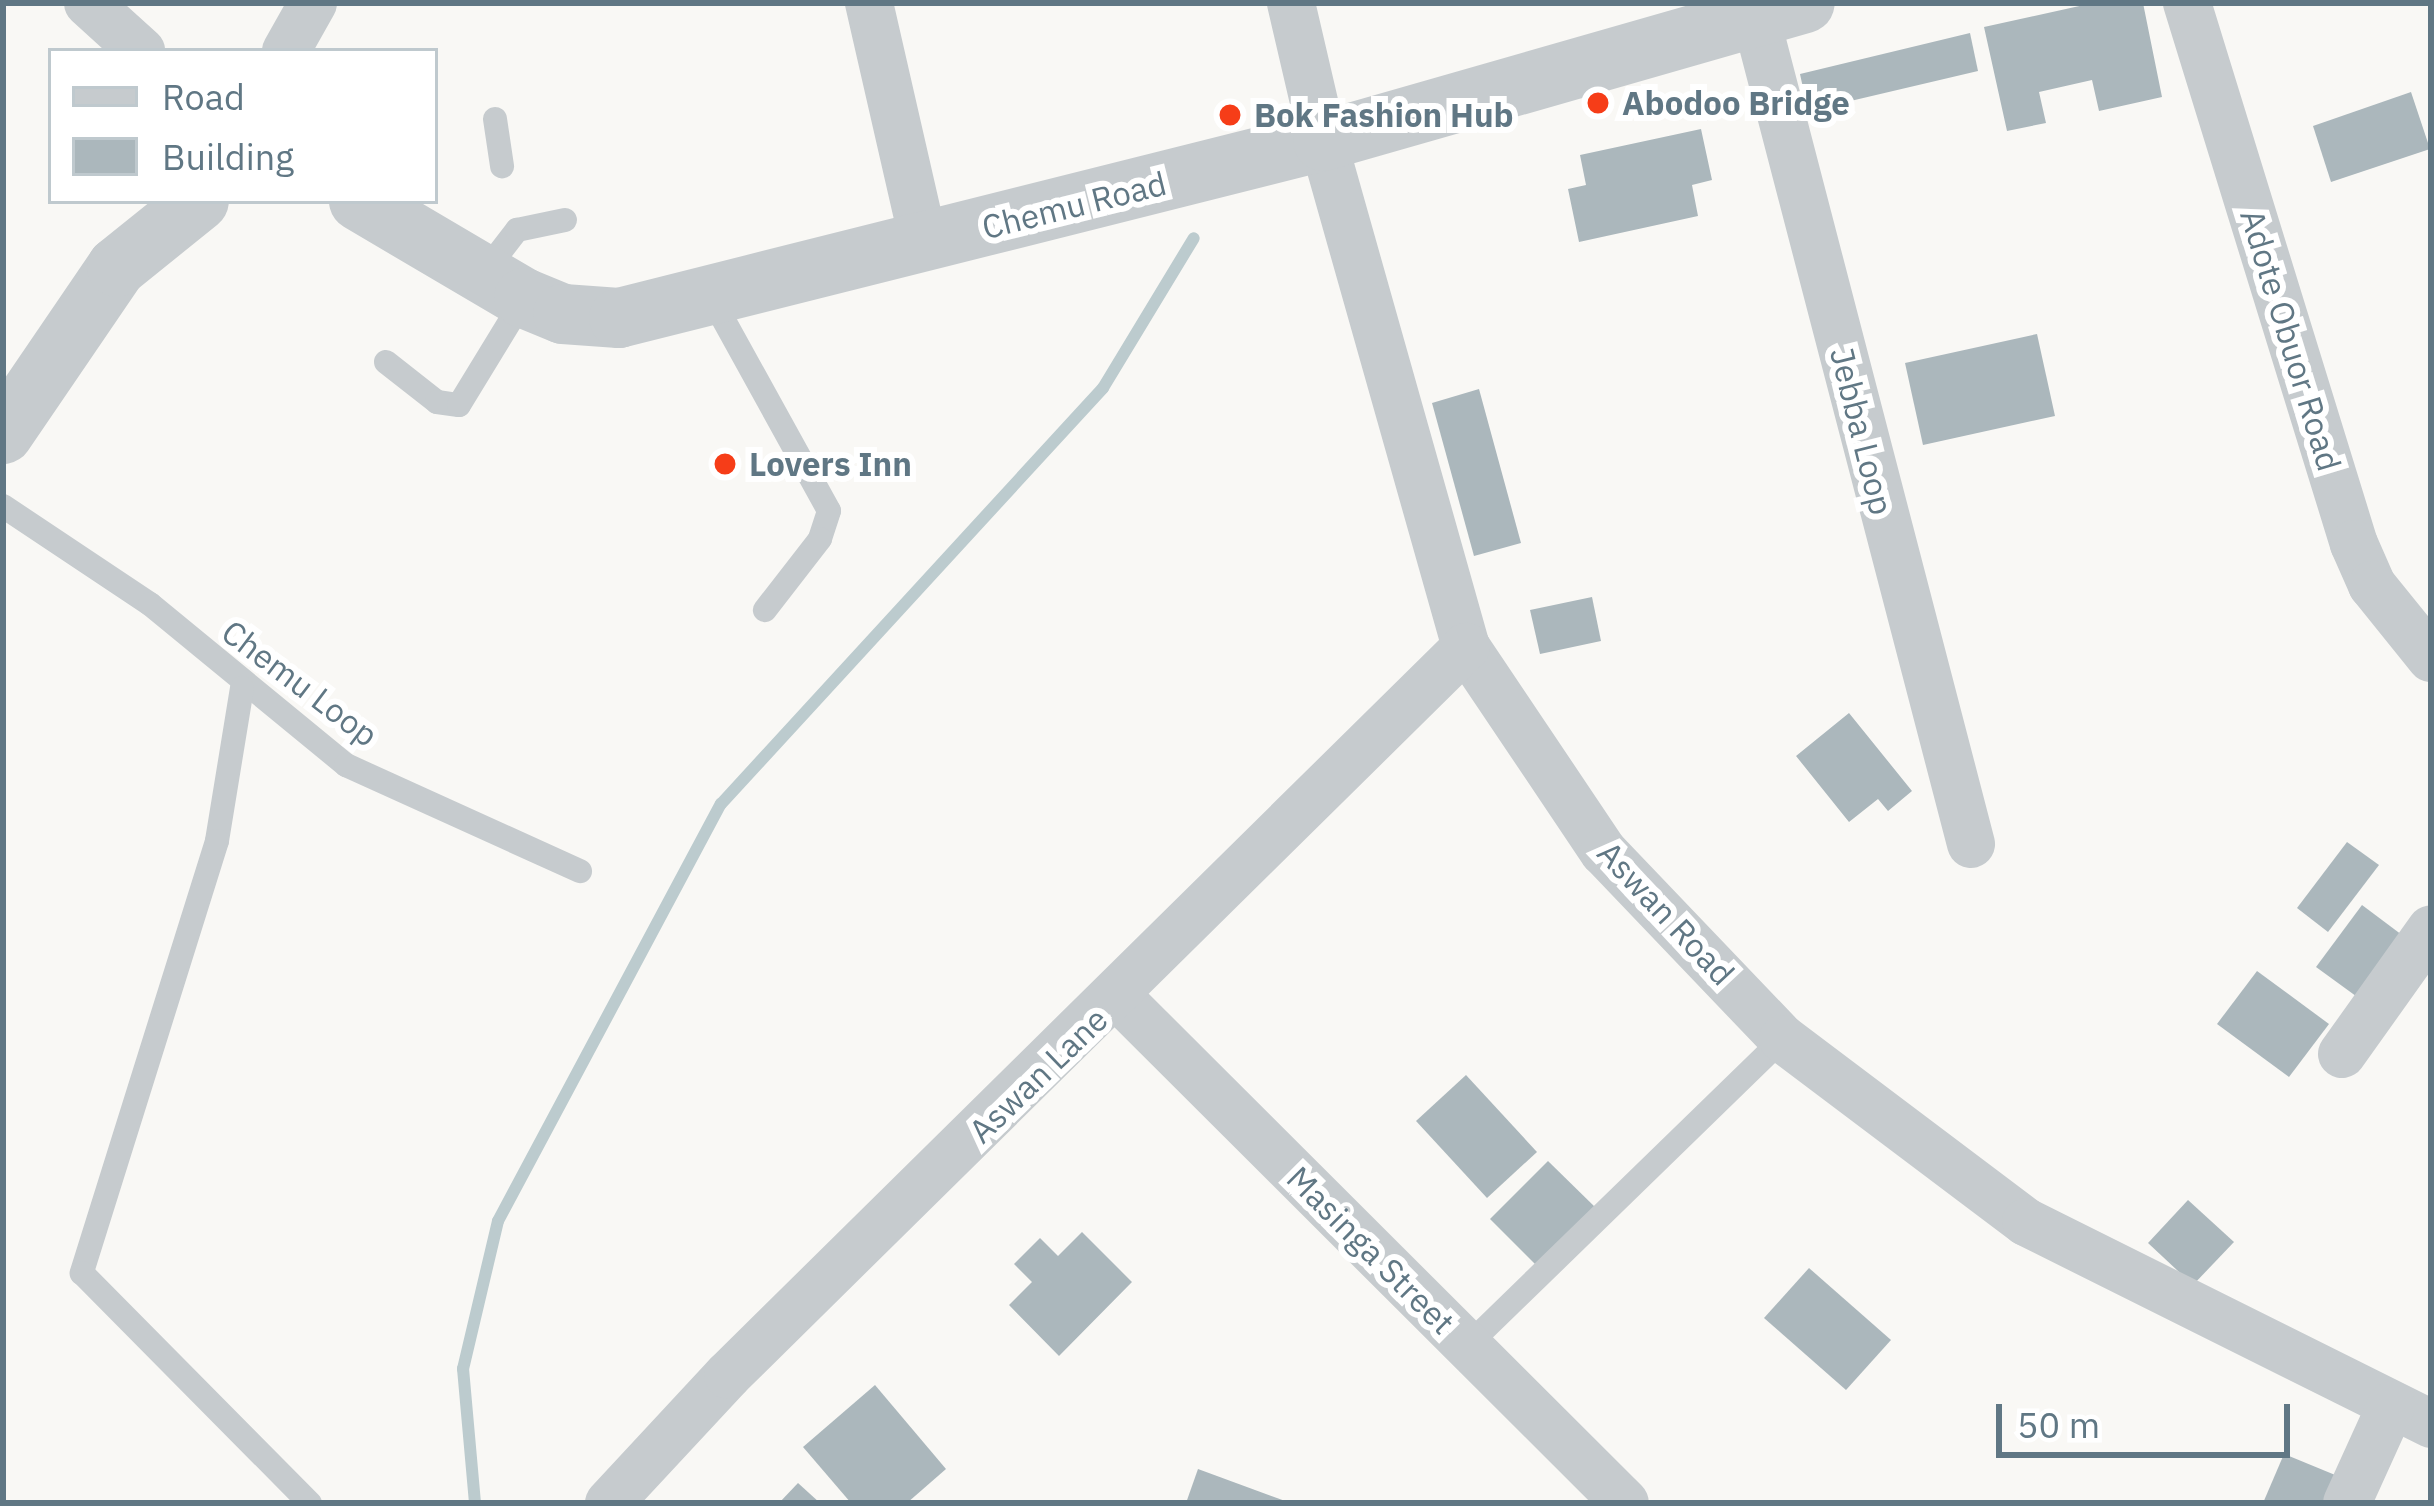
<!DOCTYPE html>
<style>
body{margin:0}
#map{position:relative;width:2434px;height:1506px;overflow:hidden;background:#f9f8f5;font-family:"IBM Plex Sans",sans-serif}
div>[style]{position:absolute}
.stream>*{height:12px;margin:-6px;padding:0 6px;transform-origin:6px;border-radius:6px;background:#bccbce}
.building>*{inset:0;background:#abb7bc}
.service>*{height:24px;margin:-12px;padding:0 12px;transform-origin:12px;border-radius:12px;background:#c6cbce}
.minor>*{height:48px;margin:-24px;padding:0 24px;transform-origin:24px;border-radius:24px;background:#c6cbce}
.tertiary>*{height:60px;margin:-30px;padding:0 30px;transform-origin:30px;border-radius:30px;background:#c6cbce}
.dots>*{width:33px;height:33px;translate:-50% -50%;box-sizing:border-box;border:6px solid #fff;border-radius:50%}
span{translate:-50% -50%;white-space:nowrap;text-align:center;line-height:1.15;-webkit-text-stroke:12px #fff;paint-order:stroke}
.poi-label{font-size:33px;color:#607784;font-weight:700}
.left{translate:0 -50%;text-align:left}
.street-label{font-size:33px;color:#607784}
.frame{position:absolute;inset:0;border:6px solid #607784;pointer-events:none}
.legend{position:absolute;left:48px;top:48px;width:390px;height:156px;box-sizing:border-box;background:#fff;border:3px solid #bfc9ce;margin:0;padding:15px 21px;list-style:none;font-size:36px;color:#607784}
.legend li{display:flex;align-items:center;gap:24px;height:60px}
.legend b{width:60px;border:3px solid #bfc9ce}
.scale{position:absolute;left:1996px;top:1404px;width:294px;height:54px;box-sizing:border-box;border:6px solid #607784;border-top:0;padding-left:15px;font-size:36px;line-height:42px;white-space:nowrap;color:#607784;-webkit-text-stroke:9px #fff;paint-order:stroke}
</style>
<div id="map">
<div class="stream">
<div style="left:475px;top:1503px;width:135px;rotate:-95.1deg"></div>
<div style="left:463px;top:1369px;width:152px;rotate:-76.7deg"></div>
<div style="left:498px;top:1221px;width:473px;rotate:-61.9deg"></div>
<div style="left:721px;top:804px;width:565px;rotate:-47.44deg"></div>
<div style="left:1103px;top:388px;width:175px;rotate:-58.8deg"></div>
</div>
<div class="building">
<div style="clip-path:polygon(2093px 3px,2143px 3px,2162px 97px,2099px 111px,2092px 80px,2039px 92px,2046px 123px,2007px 131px,1984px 27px)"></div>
<div style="clip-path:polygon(1970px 33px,1978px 71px,1808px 111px,1800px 74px)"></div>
<div style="clip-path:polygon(2411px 92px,2430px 149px,2331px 182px,2313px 126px)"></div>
<div style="clip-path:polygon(1701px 129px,1712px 180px,1692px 185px,1698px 216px,1579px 242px,1568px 189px,1586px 185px,1580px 155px)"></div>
<div style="clip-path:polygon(2037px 334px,2055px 416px,1923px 445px,1905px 363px)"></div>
<div style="clip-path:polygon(1479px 389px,1521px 543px,1474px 556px,1432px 403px)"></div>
<div style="clip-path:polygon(1592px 597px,1601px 641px,1540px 654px,1530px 610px)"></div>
<div style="clip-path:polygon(1849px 713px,1912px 791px,1888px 811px,1878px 799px,1849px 822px,1796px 756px)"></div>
<div style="clip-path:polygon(2347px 842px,2379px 865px,2328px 932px,2297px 908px)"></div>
<div style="clip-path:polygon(2362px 905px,2406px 938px,2360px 999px,2316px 967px)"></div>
<div style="clip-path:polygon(2257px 971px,2329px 1024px,2289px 1077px,2217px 1024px)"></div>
<div style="clip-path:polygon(1466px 1075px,1537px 1152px,1487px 1198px,1416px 1121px)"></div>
<div style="clip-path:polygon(1548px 1161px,1597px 1209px,1539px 1268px,1490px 1219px)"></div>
<div style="clip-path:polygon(2188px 1200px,2234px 1242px,2193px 1285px,2148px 1243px)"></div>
<div style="clip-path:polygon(1082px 1232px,1132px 1282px,1059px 1356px,1009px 1305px,1032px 1282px,1014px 1264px,1040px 1238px,1058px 1256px)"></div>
<div style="clip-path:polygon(1809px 1268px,1891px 1340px,1846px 1390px,1764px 1318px)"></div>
<div style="clip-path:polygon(875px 1385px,946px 1469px,907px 1503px,851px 1503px,803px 1447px)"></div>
<div style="clip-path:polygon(2284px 1454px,2340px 1477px,2329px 1503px,2263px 1503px)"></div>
<div style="clip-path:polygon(1198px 1469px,1288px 1502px,1288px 1503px,1186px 1503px)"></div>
<div style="clip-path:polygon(798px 1483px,820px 1503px,779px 1503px)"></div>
</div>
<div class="service">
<div style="left:495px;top:119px;width:48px;rotate:81.5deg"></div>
<div style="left:483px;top:274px;width:56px;rotate:-52.3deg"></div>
<div style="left:517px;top:230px;width:49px;rotate:-11.8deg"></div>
<div style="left:711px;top:297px;width:244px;rotate:61.1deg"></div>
<div style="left:829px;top:511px;width:29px;rotate:108deg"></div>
<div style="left:820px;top:539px;width:90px;rotate:127.8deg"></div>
<div style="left:386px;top:362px;width:65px;rotate:38.1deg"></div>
<div style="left:437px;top:402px;width:22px;rotate:8deg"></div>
<div style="left:459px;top:405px;width:123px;rotate:-58.6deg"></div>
<div style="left:3px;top:506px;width:177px;rotate:33.7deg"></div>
<div style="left:150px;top:604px;width:254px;rotate:39.4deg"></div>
<div style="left:346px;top:765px;width:257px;rotate:24.4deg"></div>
<div style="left:242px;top:688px;width:155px;rotate:99.3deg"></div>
<div style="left:217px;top:841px;width:453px;rotate:107.4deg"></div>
<div style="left:82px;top:1273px;width:324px;rotate:45.3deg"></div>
<div style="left:1467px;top:1346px;width:441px;rotate:-44.2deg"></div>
</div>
<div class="minor">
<div style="left:88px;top:3px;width:72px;rotate:42.2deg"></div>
<div style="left:869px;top:3px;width:246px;rotate:77.1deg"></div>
<div style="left:1291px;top:3px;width:142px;rotate:76.9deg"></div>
<div style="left:1323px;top:141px;width:526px;rotate:74.22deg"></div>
<div style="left:1466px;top:647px;width:247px;rotate:56.1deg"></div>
<div style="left:1604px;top:852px;width:259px;rotate:46.3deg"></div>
<div style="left:1783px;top:1039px;width:304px;rotate:37deg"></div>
<div style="left:2026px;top:1222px;width:453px;rotate:26.5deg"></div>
<div style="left:1752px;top:3px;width:869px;rotate:75.4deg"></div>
<div style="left:2187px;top:3px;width:566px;rotate:72.85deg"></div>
<div style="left:2354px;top:544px;width:45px;rotate:66.3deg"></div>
<div style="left:2372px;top:585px;width:94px;rotate:51.1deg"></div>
<div style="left:286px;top:51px;width:55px;rotate:-60.6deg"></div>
<div style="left:1118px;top:997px;width:716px;rotate:44.94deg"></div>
<div style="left:2342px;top:1054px;width:153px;rotate:-54.5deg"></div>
<div style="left:609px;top:1503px;width:175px;rotate:-47.1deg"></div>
<div style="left:728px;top:1375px;width:1037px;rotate:-44.61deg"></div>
<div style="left:2347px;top:1503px;width:107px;rotate:-65.6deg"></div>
</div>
<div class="tertiary">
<div style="left:359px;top:201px;width:191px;rotate:30.5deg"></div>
<div style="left:524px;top:298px;width:42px;rotate:22.3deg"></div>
<div style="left:563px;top:314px;width:56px;rotate:4.1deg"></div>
<div style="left:619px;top:318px;width:726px;rotate:-14.11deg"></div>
<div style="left:1323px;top:141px;width:501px;rotate:-15.98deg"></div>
<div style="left:3px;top:434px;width:202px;rotate:-55.7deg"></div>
<div style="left:117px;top:267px;width:105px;rotate:-38.8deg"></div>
</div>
<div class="dots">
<div style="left:1598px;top:103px;background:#f63d18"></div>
<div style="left:1230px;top:115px;background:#f63d18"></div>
<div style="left:725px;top:464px;background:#f63d18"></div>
</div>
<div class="poi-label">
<span class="left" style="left:1622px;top:103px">Abodoo Bridge</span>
<span class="left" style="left:1254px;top:115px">Bok Fashion Hub</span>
<span class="left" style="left:749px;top:464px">Lovers Inn</span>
</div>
<div class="street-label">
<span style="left:1074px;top:205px;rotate:-14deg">Chemu Road</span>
<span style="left:2291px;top:340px;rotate:73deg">Adote Obuor Road</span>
<span style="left:1862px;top:431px;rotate:76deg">Jebba Loop</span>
<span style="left:300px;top:683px;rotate:37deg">Chemu Loop</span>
<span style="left:1666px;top:913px;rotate:47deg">Aswan Road</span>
<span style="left:1038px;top:1075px;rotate:-44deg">Aswan Lane</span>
<span style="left:1371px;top:1250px;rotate:45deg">Masinga Street</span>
</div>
<div class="frame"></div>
<ul class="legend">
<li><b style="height:15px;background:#c6cbce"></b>Road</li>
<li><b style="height:33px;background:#abb7bc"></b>Building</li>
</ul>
<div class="scale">50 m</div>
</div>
